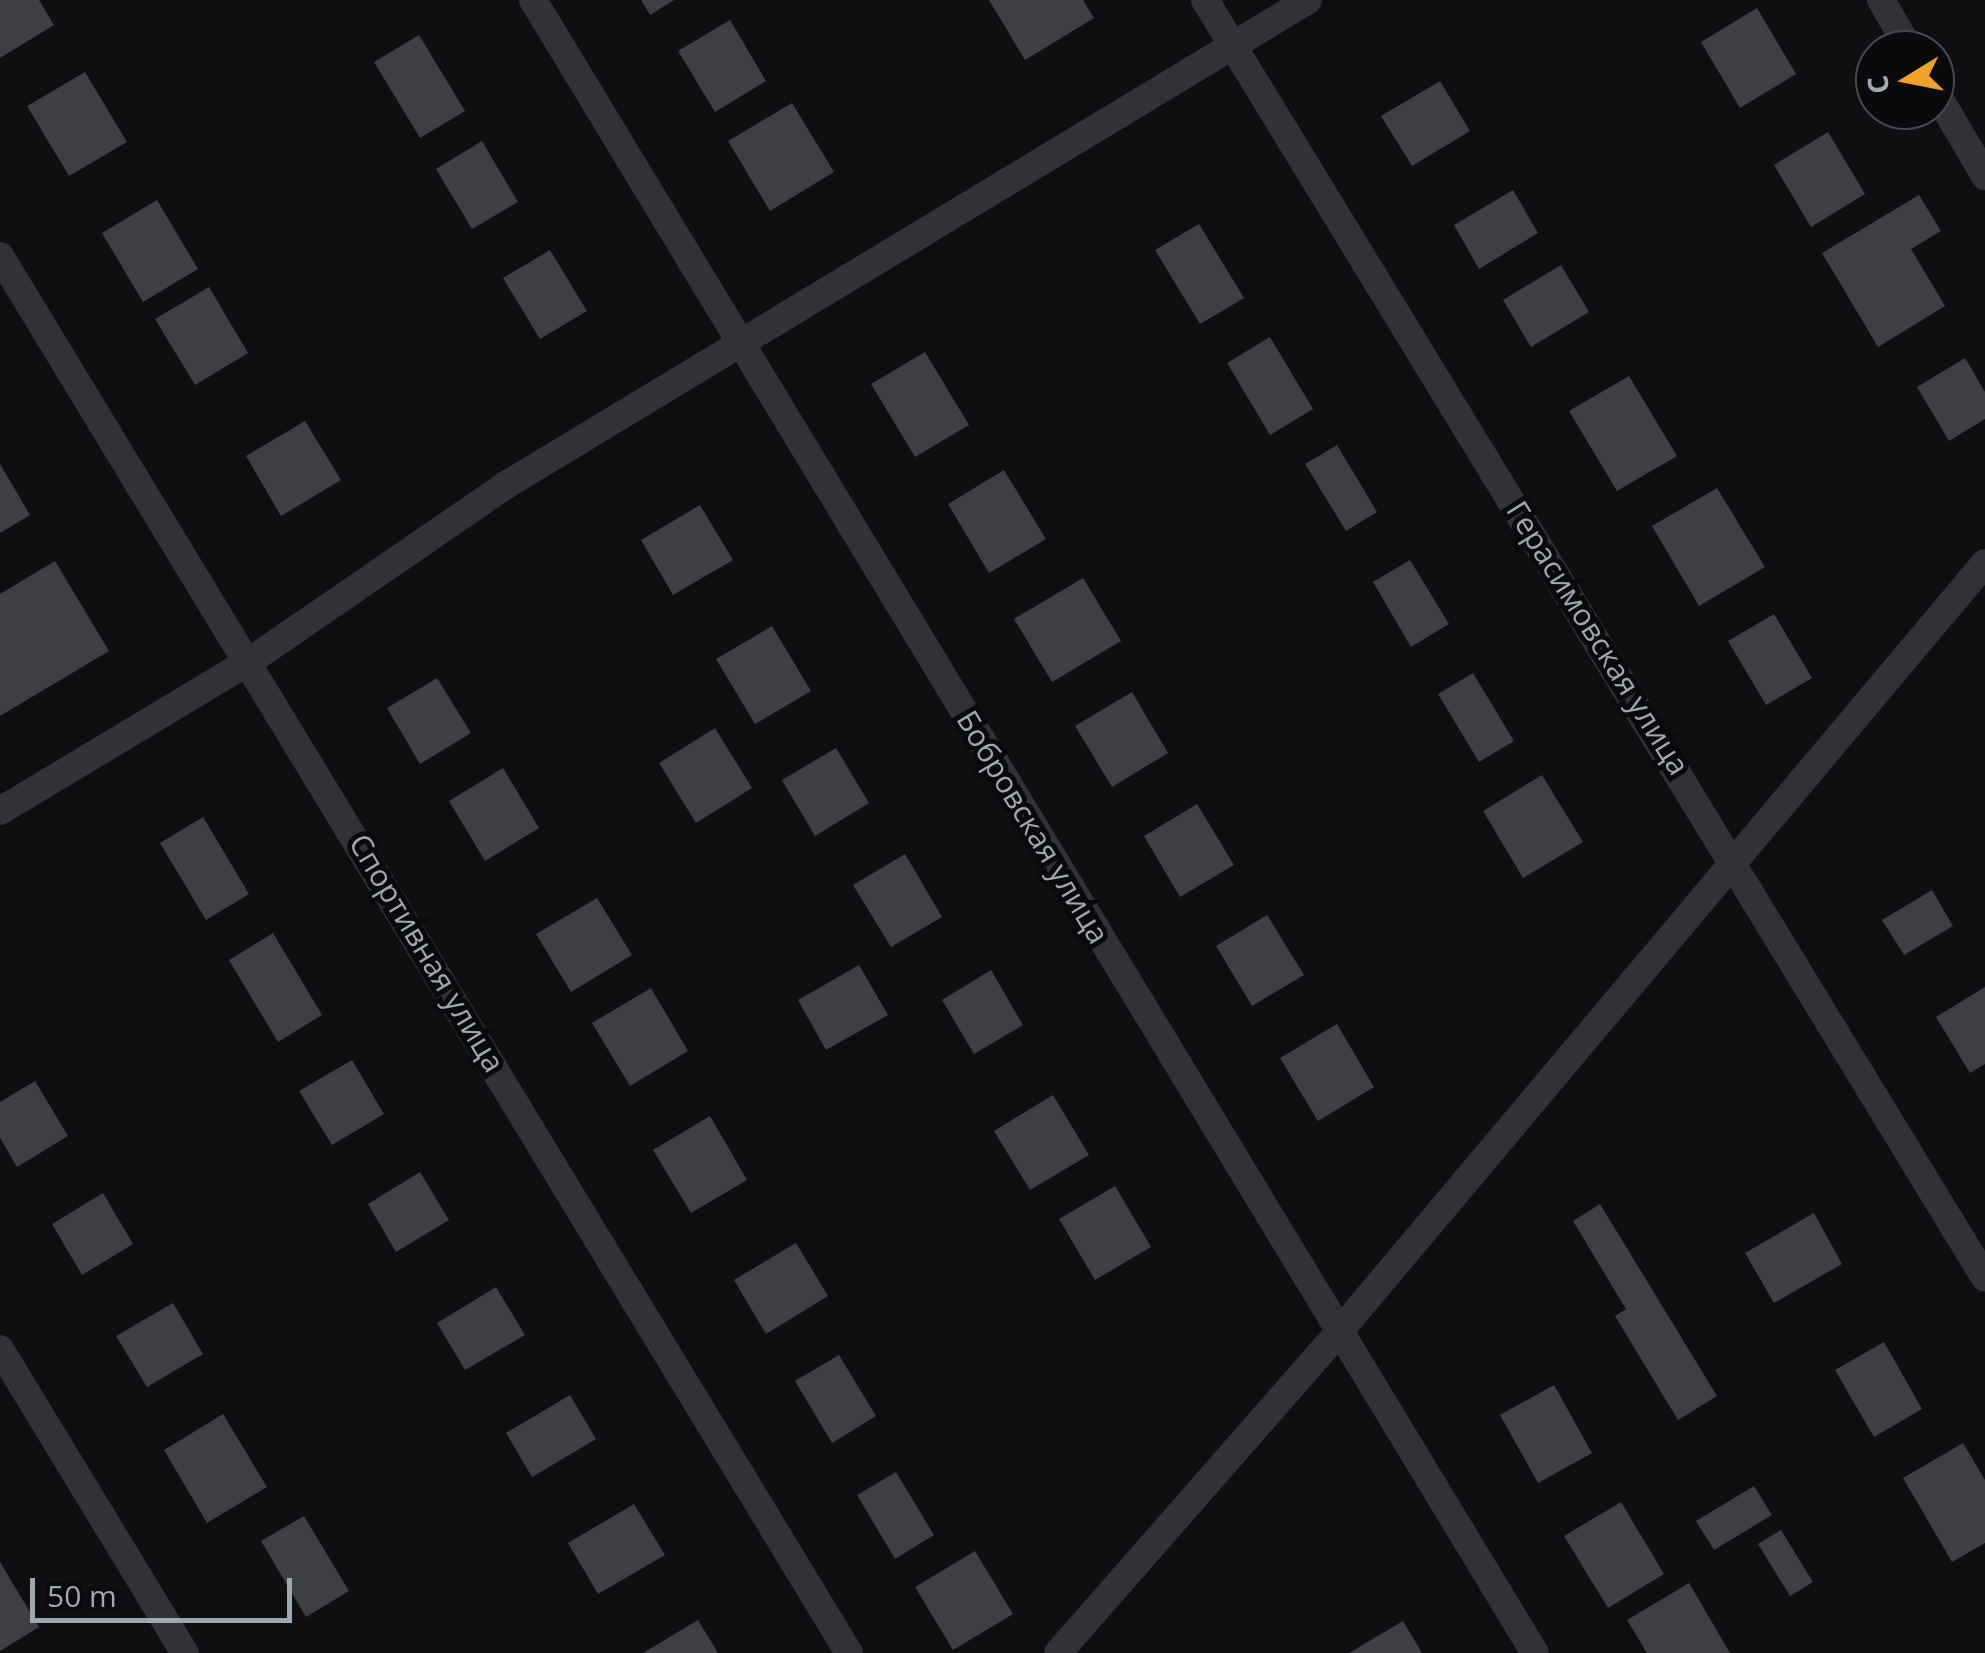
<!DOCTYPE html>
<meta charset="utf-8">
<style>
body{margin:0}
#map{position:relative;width:1985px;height:1653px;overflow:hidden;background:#0f0f11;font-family:"Open Sans",sans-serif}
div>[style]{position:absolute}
.building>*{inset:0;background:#3e3f44}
.minor>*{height:28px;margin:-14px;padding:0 14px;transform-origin:14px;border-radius:14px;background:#313236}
span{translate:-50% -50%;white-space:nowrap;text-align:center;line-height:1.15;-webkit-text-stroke:10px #0a0a0c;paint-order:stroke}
.street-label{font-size:30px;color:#a1a7b1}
.north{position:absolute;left:1855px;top:30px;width:100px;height:100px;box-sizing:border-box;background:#0a0a0c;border:2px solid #46494e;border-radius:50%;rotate:260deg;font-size:28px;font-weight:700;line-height:40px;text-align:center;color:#a1a7b1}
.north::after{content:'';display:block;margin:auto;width:35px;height:45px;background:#eca22c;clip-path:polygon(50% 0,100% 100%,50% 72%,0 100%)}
.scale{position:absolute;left:30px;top:1578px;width:262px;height:45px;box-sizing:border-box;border:5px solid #a1a7b1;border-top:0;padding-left:12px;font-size:30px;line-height:35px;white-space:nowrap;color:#a1a7b1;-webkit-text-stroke:8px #0a0a0c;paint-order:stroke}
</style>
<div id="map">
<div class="building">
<div style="clip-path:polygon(0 0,39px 0,54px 25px,0 58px)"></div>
<div style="clip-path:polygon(641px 0,674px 0,650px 15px)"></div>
<div style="clip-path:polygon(989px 0,1083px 0,1094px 18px,1025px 60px)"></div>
<div style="clip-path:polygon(1757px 8px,1796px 74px,1740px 108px,1701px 42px)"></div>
<div style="clip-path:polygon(730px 20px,766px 81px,715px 112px,678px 51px)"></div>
<div style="clip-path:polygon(419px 35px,465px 111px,420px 138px,374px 62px)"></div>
<div style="clip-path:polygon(85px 72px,127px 142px,69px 176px,27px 106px)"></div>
<div style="clip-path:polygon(1440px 81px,1470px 131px,1412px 166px,1381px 116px)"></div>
<div style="clip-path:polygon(792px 103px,834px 172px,770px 211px,728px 141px)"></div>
<div style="clip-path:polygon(1828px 132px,1865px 194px,1811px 227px,1774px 165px)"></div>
<div style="clip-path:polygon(482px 141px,518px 202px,472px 229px,436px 169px)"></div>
<div style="clip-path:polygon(1513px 190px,1538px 233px,1479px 269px,1454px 225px)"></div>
<div style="clip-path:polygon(1919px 195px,1941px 231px,1911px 249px,1945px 306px,1878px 347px,1822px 253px)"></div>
<div style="clip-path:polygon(157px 200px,198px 269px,143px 302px,102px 233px)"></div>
<div style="clip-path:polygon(1199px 224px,1244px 298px,1200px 324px,1155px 250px)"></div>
<div style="clip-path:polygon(550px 250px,587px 311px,540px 339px,503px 278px)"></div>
<div style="clip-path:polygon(1561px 265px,1589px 312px,1531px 347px,1503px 300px)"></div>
<div style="clip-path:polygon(209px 287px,248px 353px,195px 385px,155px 319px)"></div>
<div style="clip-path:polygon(1270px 337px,1313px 409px,1270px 435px,1227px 363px)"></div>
<div style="clip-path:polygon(925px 352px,969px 425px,915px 457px,871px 384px)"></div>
<div style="clip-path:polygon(1965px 358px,1985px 392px,1985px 419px,1949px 441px,1917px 387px)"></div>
<div style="clip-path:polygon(1629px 376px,1677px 456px,1617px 491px,1569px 411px)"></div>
<div style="clip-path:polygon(305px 421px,341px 480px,281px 516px,246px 456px)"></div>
<div style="clip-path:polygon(1337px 445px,1377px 512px,1346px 531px,1305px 464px)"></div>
<div style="clip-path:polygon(0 464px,30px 515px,0 533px)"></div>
<div style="clip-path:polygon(1004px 470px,1046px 539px,989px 573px,948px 504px)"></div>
<div style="clip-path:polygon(1717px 488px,1765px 567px,1699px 606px,1652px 526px)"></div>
<div style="clip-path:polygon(700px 505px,733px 560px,673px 595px,641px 540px)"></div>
<div style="clip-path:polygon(1410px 560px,1449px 624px,1411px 647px,1373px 582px)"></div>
<div style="clip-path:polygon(55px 561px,109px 651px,0 716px,0 594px)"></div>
<div style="clip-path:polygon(1083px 578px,1121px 641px,1052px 682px,1014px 619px)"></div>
<div style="clip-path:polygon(1774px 614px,1812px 678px,1766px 705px,1728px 641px)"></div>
<div style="clip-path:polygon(772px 626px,811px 691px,755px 724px,716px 659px)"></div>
<div style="clip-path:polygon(1473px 673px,1514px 741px,1479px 762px,1438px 694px)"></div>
<div style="clip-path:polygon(437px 678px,471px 733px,420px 764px,387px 708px)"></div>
<div style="clip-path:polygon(1132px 692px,1168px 753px,1112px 787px,1075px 726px)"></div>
<div style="clip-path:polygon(715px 728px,752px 788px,696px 823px,659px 763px)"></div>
<div style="clip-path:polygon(836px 748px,869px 803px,815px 836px,782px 780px)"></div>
<div style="clip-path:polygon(503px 768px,539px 828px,485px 861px,449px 801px)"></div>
<div style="clip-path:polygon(1542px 775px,1583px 842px,1523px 878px,1483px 811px)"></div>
<div style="clip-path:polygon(1197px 804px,1234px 865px,1180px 897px,1144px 836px)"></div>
<div style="clip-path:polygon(203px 817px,249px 894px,206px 920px,160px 843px)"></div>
<div style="clip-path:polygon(905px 854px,942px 917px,891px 947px,853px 885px)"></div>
<div style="clip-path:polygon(1932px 890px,1953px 926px,1904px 955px,1882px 920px)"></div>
<div style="clip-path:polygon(597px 898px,632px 955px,571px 992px,536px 934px)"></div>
<div style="clip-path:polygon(1267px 915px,1304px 975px,1252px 1006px,1216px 946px)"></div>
<div style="clip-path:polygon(273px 933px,322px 1015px,278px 1042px,229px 960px)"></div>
<div style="clip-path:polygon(859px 965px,888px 1015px,826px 1050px,798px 1000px)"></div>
<div style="clip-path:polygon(991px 970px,1023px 1025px,974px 1054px,942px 1000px)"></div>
<div style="clip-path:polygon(1985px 987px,1985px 1064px,1970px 1073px,1936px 1017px)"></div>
<div style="clip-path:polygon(651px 988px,688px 1051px,630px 1086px,592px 1023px)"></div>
<div style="clip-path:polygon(1337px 1024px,1374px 1087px,1318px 1121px,1280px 1058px)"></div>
<div style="clip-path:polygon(352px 1060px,384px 1114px,332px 1145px,299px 1091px)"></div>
<div style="clip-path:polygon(35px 1081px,68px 1136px,17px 1167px,0 1138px,0 1102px)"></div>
<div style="clip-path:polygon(1053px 1095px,1089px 1155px,1030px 1190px,994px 1131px)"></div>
<div style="clip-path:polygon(710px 1116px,747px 1180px,691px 1213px,653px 1150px)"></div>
<div style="clip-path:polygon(420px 1172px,449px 1220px,396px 1252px,368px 1204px)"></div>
<div style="clip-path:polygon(1115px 1186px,1151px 1247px,1095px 1280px,1059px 1219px)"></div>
<div style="clip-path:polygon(103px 1193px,133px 1244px,82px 1275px,52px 1224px)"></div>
<div style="clip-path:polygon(1600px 1204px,1717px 1396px,1678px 1420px,1615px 1316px,1626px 1309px,1573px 1221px)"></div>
<div style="clip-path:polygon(1814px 1213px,1842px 1264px,1774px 1303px,1745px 1253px)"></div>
<div style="clip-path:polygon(796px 1243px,828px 1296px,766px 1334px,734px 1280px)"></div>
<div style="clip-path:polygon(496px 1287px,525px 1335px,465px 1370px,437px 1323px)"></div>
<div style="clip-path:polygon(173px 1303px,203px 1354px,147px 1387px,116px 1336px)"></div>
<div style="clip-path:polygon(1884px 1342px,1922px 1409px,1874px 1437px,1835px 1370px)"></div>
<div style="clip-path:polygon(839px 1355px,876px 1416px,832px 1443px,795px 1381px)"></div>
<div style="clip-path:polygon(1554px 1385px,1592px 1453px,1538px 1483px,1500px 1415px)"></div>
<div style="clip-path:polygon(570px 1395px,596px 1439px,532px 1477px,506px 1433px)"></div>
<div style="clip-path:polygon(223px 1414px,267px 1487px,207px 1523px,164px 1450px)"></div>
<div style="clip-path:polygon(1963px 1443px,1985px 1480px,1985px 1543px,1952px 1562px,1903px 1478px)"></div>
<div style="clip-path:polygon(896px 1472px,934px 1535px,895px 1559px,857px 1495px)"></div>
<div style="clip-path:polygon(1754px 1486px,1772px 1515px,1714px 1550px,1696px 1521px)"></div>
<div style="clip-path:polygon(1621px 1502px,1664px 1574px,1608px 1608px,1564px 1536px)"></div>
<div style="clip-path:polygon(634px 1504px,665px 1555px,598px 1594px,568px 1543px)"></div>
<div style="clip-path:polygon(304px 1516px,349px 1591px,306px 1617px,261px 1541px)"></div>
<div style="clip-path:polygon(1781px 1530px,1813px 1582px,1790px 1596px,1758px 1544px)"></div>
<div style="clip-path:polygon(975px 1551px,1013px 1614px,953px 1650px,915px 1587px)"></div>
<div style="clip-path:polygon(0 1562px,39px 1627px,0 1651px)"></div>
<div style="clip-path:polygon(1689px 1583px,1730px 1653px,1647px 1653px,1627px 1620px)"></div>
<div style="clip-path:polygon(698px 1620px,718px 1653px,643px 1653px)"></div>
<div style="clip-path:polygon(1403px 1621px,1422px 1653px,1349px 1653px)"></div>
</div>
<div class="minor">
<div style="left:533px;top:0;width:1933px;rotate:58.78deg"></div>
<div style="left:1205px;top:0;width:1497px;rotate:58.6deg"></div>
<div style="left:1881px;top:0;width:58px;rotate:59.9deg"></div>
<div style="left:1935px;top:91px;width:99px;rotate:59.5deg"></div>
<div style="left:0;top:256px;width:1635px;rotate:58.71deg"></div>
<div style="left:0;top:811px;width:292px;rotate:-31deg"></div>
<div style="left:250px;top:661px;width:311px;rotate:-34.5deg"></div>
<div style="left:506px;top:485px;width:937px;rotate:-31.16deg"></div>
<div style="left:0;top:1349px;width:356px;rotate:58.7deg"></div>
<div style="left:1058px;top:1653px;width:427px;rotate:-48.8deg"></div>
<div style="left:1339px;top:1332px;width:1004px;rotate:-49.97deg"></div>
</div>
<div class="street-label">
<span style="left:1598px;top:638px;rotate:58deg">Герасимовская улица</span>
<span style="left:1033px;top:827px;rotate:59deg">Бобровская улица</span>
<span style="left:427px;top:953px;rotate:59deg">Спортивная улица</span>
</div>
<div class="north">С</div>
<div class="scale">50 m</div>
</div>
